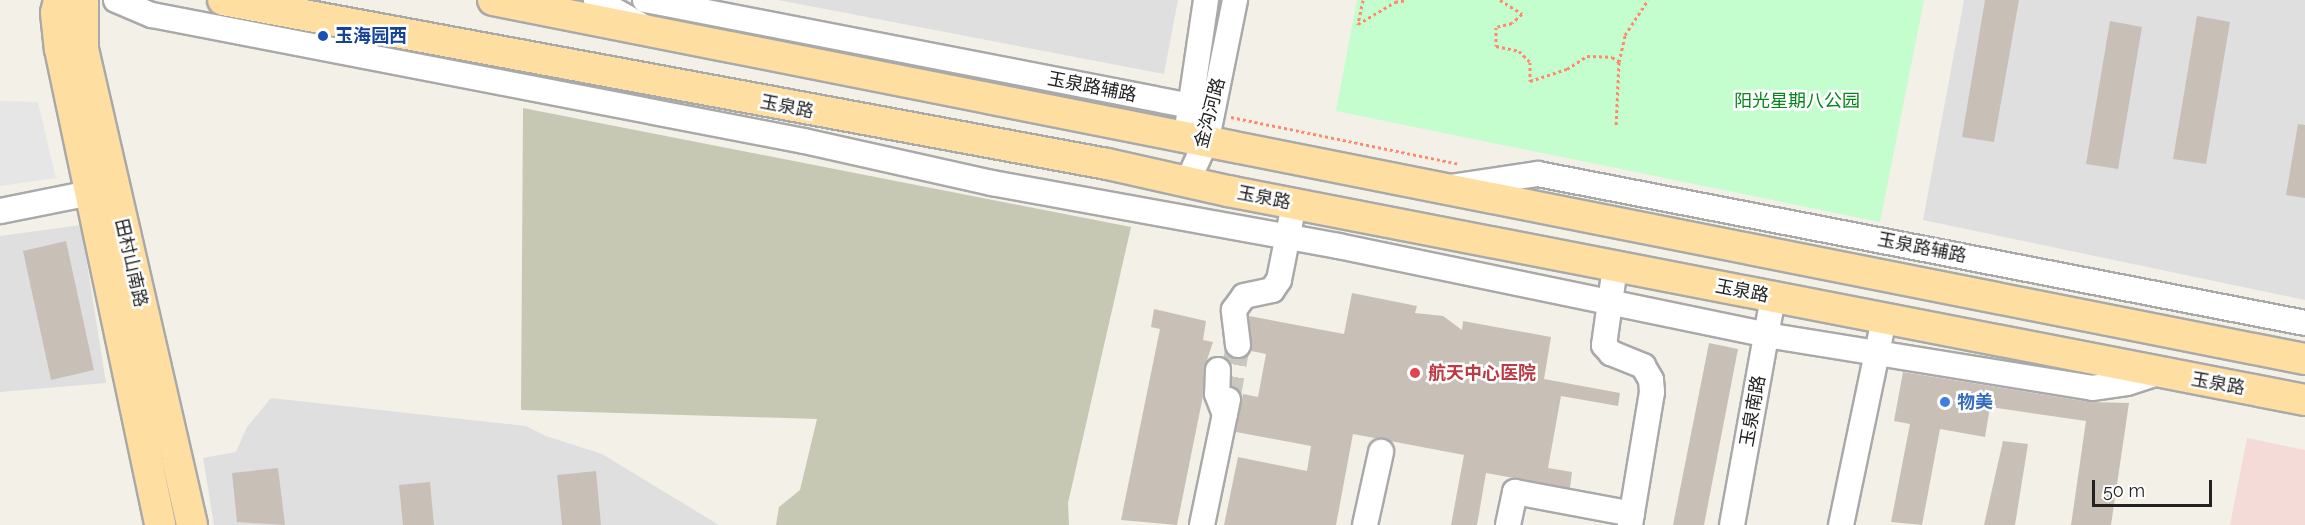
<!DOCTYPE html>
<meta charset="utf-8">
<style>
body{margin:0}
#map{position:relative;width:2305px;height:525px;overflow:hidden;background:#f3f0e8;font-family:Raleway,"Noto Sans SC",sans-serif}
div>[style]{position:absolute}
.residential>*{inset:0;background:#e0dfdf}
.commercial>*{inset:0;background:#f4dbd7}
.construction>*{inset:0;background:#c7c8b3}
.park>*{inset:0;background:#c4fdce}
.parking>*{inset:0;background:#e6e6e6}
.building>*{inset:0;background:#c8c0b7}
.minor-tunnel>*{height:24px;margin-top:-12px;transform-origin:0;background:repeating-linear-gradient(90deg,#c9c7c0 0 24px,transparent 0 36px)}
.path>*{height:3px;margin-top:-1.5px;transform-origin:0;background:repeating-linear-gradient(90deg,#ff886d 0 3px,transparent 0 6px)}
.roads{filter:drop-shadow(2px 0 #a9a9a9) drop-shadow(-2px 0 #a9a9a9) drop-shadow(0 2px #a9a9a9) drop-shadow(0 -2px #a9a9a9)}
.minor>*{height:24px;margin:-12px;padding:0 12px;transform-origin:12px;border-radius:12px;background:#fff}
.major>*{height:30px;margin:-15px;padding:0 15px;transform-origin:15px;border-radius:15px;background:#ffdea1}
.dots>*{width:16px;height:16px;translate:-50% -50%;box-sizing:border-box;border:3px solid #fff;border-radius:50%}
span{translate:-50% -50%;white-space:nowrap;text-align:center;line-height:1.15;-webkit-text-stroke:5px #fff;paint-order:stroke}
.transit-label{font-size:18px;color:#164399;font-weight:700}
.left{translate:0 -50%;text-align:left}
.street-label{font-size:18px;color:#222}
.park-label{font-size:18px;color:#05861a}
.health-label{font-size:18px;color:#be3a42;font-weight:700}
.shop-label{font-size:18px;color:#366cbe;font-weight:700}
.scale{position:absolute;left:2092px;top:480px;width:120px;height:27px;box-sizing:border-box;border:3px solid #222;border-top:0;padding-left:8px;font-size:18px;line-height:21px;white-space:nowrap;color:#222;-webkit-text-stroke:4px #fff;paint-order:stroke}
</style>
<div id="map">
<div class="residential">
<div style="clip-path:polygon(778px 0,1178px 0,1164px 74px)"></div>
<div style="clip-path:polygon(1964px 0,2305px 0,2305px 300px,1923px 220px)"></div>
<div style="clip-path:polygon(81px 225px,106px 383px,0 392px,0 236px)"></div>
<div style="clip-path:polygon(271px 398px,526px 426px,546px 436px,602px 454px,719px 525px,214px 525px,203px 458px,236px 452px,247px 427px)"></div>
</div>
<div class="commercial">
<div style="clip-path:polygon(2247px 438px,2305px 450px,2305px 525px,2230px 525px)"></div>
</div>
<div class="construction">
<div style="clip-path:polygon(523px 108px,1131px 227px,1068px 503px,1069px 525px,776px 525px,779px 507px,800px 490px,817px 419px,521px 410px)"></div>
</div>
<div class="park">
<div style="clip-path:polygon(1357px 0,1924px 0,1880px 222px,1336px 111px)"></div>
</div>
<div class="parking">
<div style="clip-path:polygon(0 101px,38px 102px,56px 178px,0 186px)"></div>
</div>
<div class="building">
<div style="clip-path:polygon(1985px 0,2019px 0,1994px 142px,1962px 137px)"></div>
<div style="clip-path:polygon(2197px 16px,2230px 22px,2206px 164px,2173px 159px)"></div>
<div style="clip-path:polygon(2110px 21px,2142px 27px,2118px 169px,2086px 164px)"></div>
<div style="clip-path:polygon(2298px 124px,2305px 125px,2305px 198px,2286px 195px)"></div>
<div style="clip-path:polygon(66px 241px,94px 370px,51px 380px,23px 251px)"></div>
<div style="clip-path:polygon(1352px 293px,1417px 306px,1415px 313px,1443px 316px,1462px 330px,1463px 321px,1551px 337px,1544px 379px,1620px 393px,1618px 406px,1561px 396px,1548px 468px,1572px 472px,1570px 488px,1486px 473px,1477px 525px,1451px 525px,1464px 455px,1353px 434px,1336px 525px,1224px 525px,1238px 457px,1307px 471px,1311px 446px,1236px 432px,1243px 394px,1258px 397px,1266px 354px,1251px 351px,1249px 316px,1344px 334px)"></div>
<div style="clip-path:polygon(1154px 309px,1206px 321px,1203px 340px,1213px 342px,1204px 369px,1203px 396px,1177px 525px,1121px 520px,1160px 329px,1151px 327px)"></div>
<div style="clip-path:polygon(1709px 343px,1738px 349px,1704px 525px,1673px 525px)"></div>
<div style="clip-path:polygon(1903px 372px,2090px 402px,2129px 403px,2111px 525px,2071px 525px,2086px 421px,1990px 407px,1985px 437px,1940px 429px,1922px 525px,1891px 522px,1910px 424px,1894px 421px)"></div>
<div style="clip-path:polygon(2003px 441px,2028px 444px,2015px 525px,1984px 525px)"></div>
<div style="clip-path:polygon(278px 468px,285px 525px,237px 522px,232px 473px)"></div>
<div style="clip-path:polygon(596px 471px,601px 525px,562px 525px,557px 475px)"></div>
<div style="clip-path:polygon(430px 482px,434px 525px,403px 525px,399px 485px)"></div>
</div>
<div class="minor-tunnel">
<div style="left:1228px;top:400px;width:56px;rotate:-79.7deg"></div>
</div>
<div class="path">
<div style="left:1363px;top:0;width:25px;rotate:102deg"></div>
<div style="left:1358px;top:24px;width:43px;rotate:-30.7deg"></div>
<div style="left:1395px;top:2px;width:12px;rotate:-9deg"></div>
<div style="left:1500px;top:0;width:26px;rotate:32deg"></div>
<div style="left:1522px;top:14px;width:13px;rotate:138deg"></div>
<div style="left:1512px;top:23px;width:16px;rotate:166deg"></div>
<div style="left:1496px;top:27px;width:19px;rotate:90deg"></div>
<div style="left:1496px;top:46px;width:24px;rotate:12deg"></div>
<div style="left:1519px;top:51px;width:16px;rotate:45deg"></div>
<div style="left:1530px;top:62px;width:19px;rotate:90deg"></div>
<div style="left:1530px;top:81px;width:39px;rotate:-18deg"></div>
<div style="left:1567px;top:69px;width:24px;rotate:-33deg"></div>
<div style="left:1587px;top:56px;width:25px;rotate:2deg"></div>
<div style="left:1612px;top:57px;width:9px;rotate:36deg"></div>
<div style="left:1619px;top:62px;width:65px;rotate:92.6deg"></div>
<div style="left:1619px;top:62px;width:28px;rotate:-77deg"></div>
<div style="left:1625px;top:35px;width:42px;rotate:-56.7deg"></div>
<div style="left:1231px;top:117px;width:233px;rotate:11.6deg"></div>
</div>
<div class="roads">
<div class="minor">
<div style="left:116px;top:0;width:39px;rotate:23deg"></div>
<div style="left:152px;top:15px;width:664px;rotate:10.94deg"></div>
<div style="left:804px;top:141px;width:193px;rotate:12.6deg"></div>
<div style="left:992px;top:183px;width:352px;rotate:10.3deg"></div>
<div style="left:1338px;top:246px;width:437px;rotate:11.7deg"></div>
<div style="left:1766px;top:335px;width:330px;rotate:9.2deg"></div>
<div style="left:2092px;top:388px;width:35px;rotate:-8deg"></div>
<div style="left:2127px;top:383px;width:33px;rotate:-18deg"></div>
<div style="left:596px;top:0;width:49px;rotate:29.2deg"></div>
<div style="left:645px;top:0;width:556px;rotate:10.99deg"></div>
<div style="left:1188px;top:122px;width:123px;rotate:-81.6deg"></div>
<div style="left:1187px;top:183px;width:48px;rotate:-65.6deg"></div>
<div style="left:1207px;top:139px;width:142px;rotate:-78.6deg"></div>
<div style="left:1450px;top:187px;width:89px;rotate:-8.4deg"></div>
<div style="left:1538px;top:174px;width:781px;rotate:10.99deg"></div>
<div style="left:0;top:211px;width:92px;rotate:-11.3deg"></div>
<div style="left:1615px;top:267px;width:79px;rotate:98deg"></div>
<div style="left:1604px;top:345px;width:11px;rotate:49deg"></div>
<div style="left:1611px;top:353px;width:35px;rotate:22deg"></div>
<div style="left:1643px;top:366px;width:16px;rotate:60deg"></div>
<div style="left:1651px;top:380px;width:12px;rotate:85deg"></div>
<div style="left:1652px;top:392px;width:135px;rotate:99.4deg"></div>
<div style="left:1238px;top:345px;width:35px;rotate:-97deg"></div>
<div style="left:1234px;top:310px;width:17px;rotate:-54deg"></div>
<div style="left:1244px;top:296px;width:29px;rotate:-12deg"></div>
<div style="left:1272px;top:290px;width:12px;rotate:-55deg"></div>
<div style="left:1279px;top:280px;width:77px;rotate:-78.8deg"></div>
<div style="left:1218px;top:370px;width:24px;rotate:92deg"></div>
<div style="left:1217px;top:394px;width:22px;rotate:69deg"></div>
<div style="left:1202px;top:525px;width:128px;rotate:-78.3deg"></div>
<div style="left:1365px;top:525px;width:75px;rotate:-77.6deg"></div>
<div style="left:1508px;top:525px;width:34px;rotate:-78deg"></div>
<div style="left:1515px;top:492px;width:119px;rotate:10.6deg"></div>
<div style="left:1732px;top:525px;width:232px;rotate:-79.8deg"></div>
<div style="left:1841px;top:525px;width:209px;rotate:-78.2deg"></div>
</div>
<div class="major">
<div style="left:59px;top:0;width:13px;rotate:103deg"></div>
<div style="left:56px;top:13px;width:36px;rotate:84deg"></div>
<div style="left:60px;top:49px;width:486px;rotate:78.1deg"></div>
<div style="left:83px;top:0;width:49px;rotate:90deg"></div>
<div style="left:83px;top:49px;width:488px;rotate:77.1deg"></div>
<div style="left:223px;top:0;width:899px;rotate:10.51deg"></div>
<div style="left:1107px;top:164px;width:124px;rotate:12.6deg"></div>
<div style="left:1228px;top:191px;width:1097px;rotate:10.98deg"></div>
<div style="left:493px;top:0;width:1847px;rotate:11.21deg"></div>
</div>
</div>
<div class="dots">
<div style="left:323px;top:36px;background:#1a4fb4"></div>
<div style="left:1415px;top:373px;background:#e0444e"></div>
<div style="left:1945px;top:402px;background:#3f7fe0"></div>
</div>
<div class="transit-label">
<span class="left" style="left:335px;top:36px">玉海园西</span>
</div>
<div class="street-label">
<span style="left:1092px;top:87px;rotate:11deg">玉泉路辅路</span>
<span style="left:787px;top:107px;rotate:11deg">玉泉路</span>
<span style="left:1210px;top:113px;rotate:-75deg">金沟河路</span>
<span style="left:1264px;top:198px;rotate:11deg">玉泉路</span>
<span style="left:1922px;top:248px;rotate:11deg">玉泉路辅路</span>
<span style="left:131px;top:263px;rotate:77deg">田村山南路</span>
<span style="left:1742px;top:291px;rotate:11deg">玉泉路</span>
<span style="left:2218px;top:384px;rotate:10deg">玉泉路</span>
<span style="left:1753px;top:411px;rotate:-80deg">玉泉南路</span>
</div>
<div class="park-label">
<span style="left:1797px;top:101px">阳光星期八公园</span>
</div>
<div class="health-label">
<span class="left" style="left:1428px;top:373px">航天中心医院</span>
</div>
<div class="shop-label">
<span class="left" style="left:1957px;top:402px">物美</span>
</div>
<div class="scale">50 m</div>
</div>
